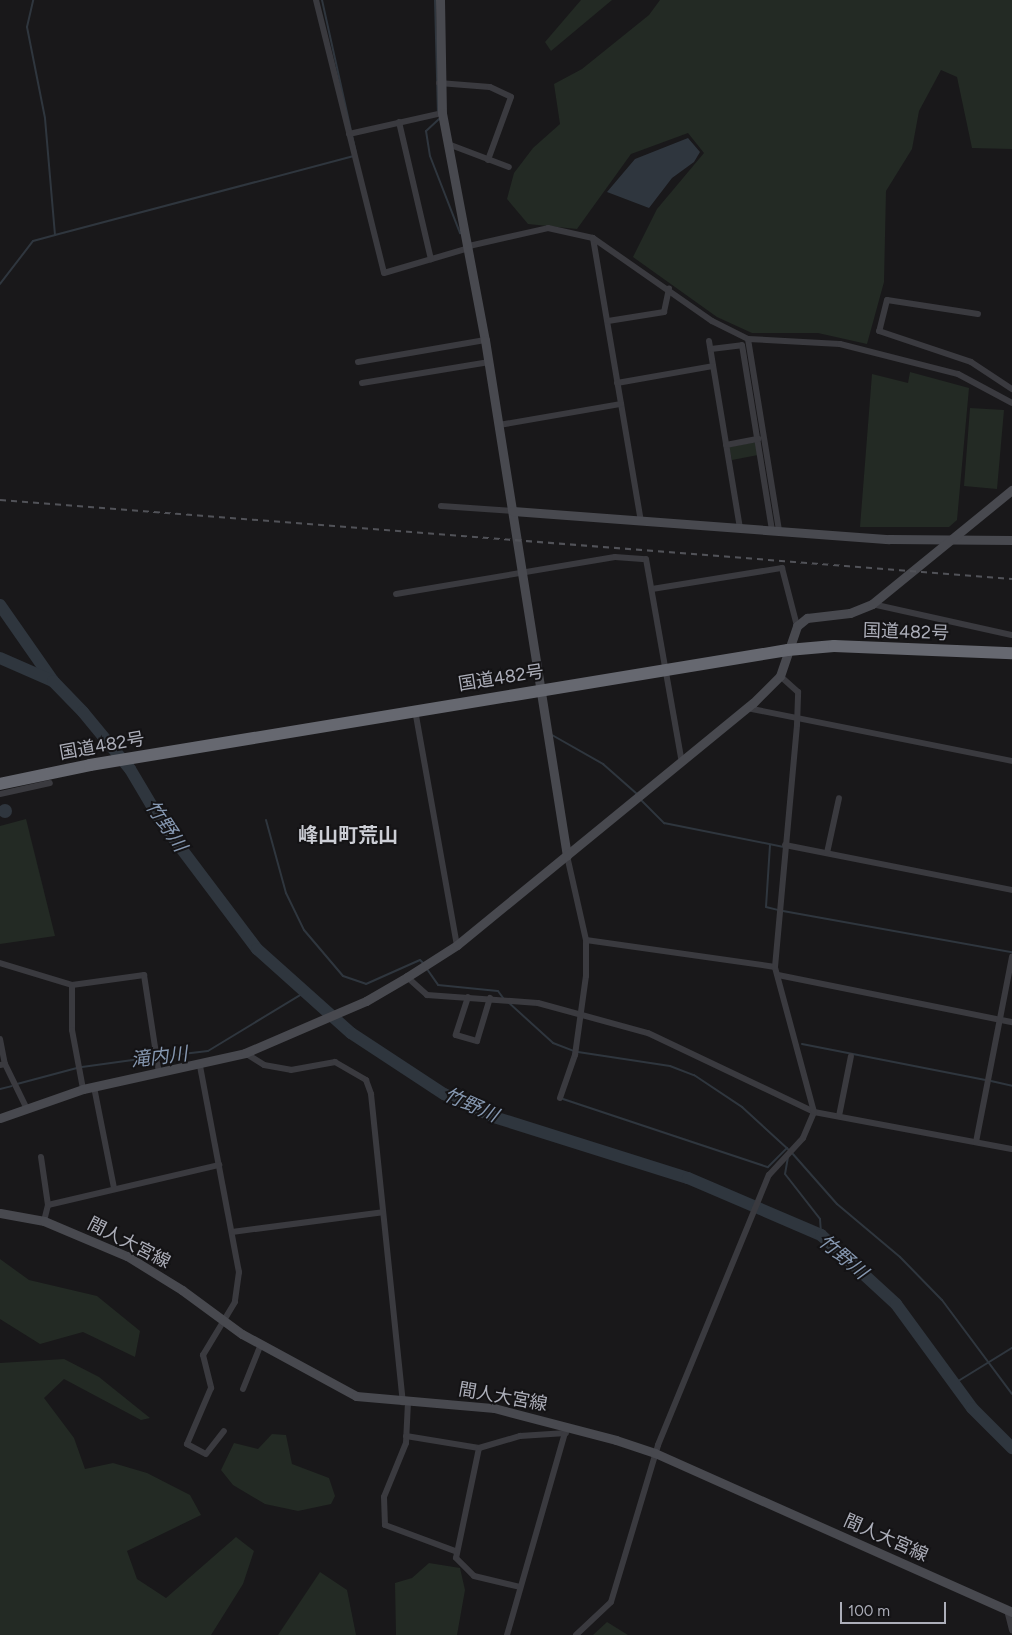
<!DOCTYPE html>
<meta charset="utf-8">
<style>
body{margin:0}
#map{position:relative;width:1012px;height:1635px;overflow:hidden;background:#19181a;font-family:Figtree,"Noto Sans JP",sans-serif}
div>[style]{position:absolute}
.green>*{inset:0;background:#232a24}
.water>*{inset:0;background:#2f363e}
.round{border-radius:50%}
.stream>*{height:2px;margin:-1px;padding:0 1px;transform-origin:1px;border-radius:1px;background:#2f363e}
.river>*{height:12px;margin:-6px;padding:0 6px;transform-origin:6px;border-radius:6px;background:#2f363e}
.street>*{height:6px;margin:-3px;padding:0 3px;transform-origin:3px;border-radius:3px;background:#3a3a3f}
.secondary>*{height:9px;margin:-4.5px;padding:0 4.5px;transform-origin:4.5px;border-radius:4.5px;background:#48494f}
.highway>*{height:12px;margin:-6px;padding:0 6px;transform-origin:6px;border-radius:6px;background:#666870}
.rail>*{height:2px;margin-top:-1px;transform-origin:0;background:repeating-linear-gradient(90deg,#515258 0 6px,transparent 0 11px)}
span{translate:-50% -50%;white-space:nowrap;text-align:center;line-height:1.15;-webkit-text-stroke:4px #141315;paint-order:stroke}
.street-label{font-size:18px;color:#acaeb9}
.water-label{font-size:19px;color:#8698b1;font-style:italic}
.quarter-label{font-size:20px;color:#ccced5;font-weight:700}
.scale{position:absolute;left:840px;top:1602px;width:106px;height:22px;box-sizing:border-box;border:2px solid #acaeb9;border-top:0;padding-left:6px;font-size:15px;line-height:18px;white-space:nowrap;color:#acaeb9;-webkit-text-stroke:4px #141315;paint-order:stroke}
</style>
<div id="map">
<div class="green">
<div style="clip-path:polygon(581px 0,612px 0,551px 51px,545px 42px)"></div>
<div style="clip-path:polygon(660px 0,1012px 0,1012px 149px,972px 148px,957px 77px,941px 70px,919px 111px,912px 149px,886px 191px,884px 282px,867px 344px,818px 333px,752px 333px,717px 317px,633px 257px,657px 209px,704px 153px,688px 133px,631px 154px,577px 229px,528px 224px,507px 199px,514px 173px,533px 148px,560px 124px,554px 84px,582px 69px,649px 15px)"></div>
<div style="clip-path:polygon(910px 372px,969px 388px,957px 520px,949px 527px,860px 527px,872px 374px,908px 383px)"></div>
<div style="clip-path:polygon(970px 408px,1004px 410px,997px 489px,964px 486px)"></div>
<div style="clip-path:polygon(756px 442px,758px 455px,732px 460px,729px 447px)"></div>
<div style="clip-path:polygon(26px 819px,55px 936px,0 944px,0 826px)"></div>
<div style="clip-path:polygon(0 1259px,29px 1280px,97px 1296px,140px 1331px,135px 1357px,83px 1332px,40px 1344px,0 1319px)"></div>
<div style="clip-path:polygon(64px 1359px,99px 1377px,150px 1418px,141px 1420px,64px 1379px,44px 1398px,74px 1438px,85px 1469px,113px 1463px,147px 1473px,190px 1495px,201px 1515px,127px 1551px,137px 1579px,166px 1598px,236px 1537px,254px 1551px,243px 1584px,211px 1635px,0 1635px,0 1363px)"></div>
<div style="clip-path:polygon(272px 1434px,286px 1435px,292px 1464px,329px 1478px,335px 1496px,331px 1504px,298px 1511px,265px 1504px,233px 1485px,221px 1470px,234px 1443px,258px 1449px)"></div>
<div style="clip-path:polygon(429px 1563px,460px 1568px,465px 1590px,457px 1635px,396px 1635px,395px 1583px,412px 1578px)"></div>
<div style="clip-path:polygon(320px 1572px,347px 1590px,356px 1635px,278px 1635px)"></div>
<div style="clip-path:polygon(607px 1622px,628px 1635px,593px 1635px)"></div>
</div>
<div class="water">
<div style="clip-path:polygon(688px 138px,700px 152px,694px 162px,672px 178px,649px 208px,607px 192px,635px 159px)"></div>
<div class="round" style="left:-2px;top:804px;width:14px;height:14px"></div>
</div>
<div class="stream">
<div style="left:322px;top:0;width:157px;rotate:77.5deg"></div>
<div style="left:435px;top:0;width:112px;rotate:88.5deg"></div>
<div style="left:439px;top:119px;width:18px;rotate:137deg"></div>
<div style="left:426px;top:131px;width:25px;rotate:81deg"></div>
<div style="left:430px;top:156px;width:83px;rotate:68.7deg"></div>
<div style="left:55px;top:235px;width:309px;rotate:-14.8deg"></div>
<div style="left:0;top:284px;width:54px;rotate:-52.5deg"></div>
<div style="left:33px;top:241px;width:23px;rotate:-15deg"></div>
<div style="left:55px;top:235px;width:117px;rotate:-94.9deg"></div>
<div style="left:45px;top:118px;width:93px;rotate:-101.2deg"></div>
<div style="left:27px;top:27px;width:28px;rotate:-77deg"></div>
<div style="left:552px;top:735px;width:59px;rotate:29.6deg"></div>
<div style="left:603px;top:764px;width:45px;rotate:41.4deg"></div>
<div style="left:641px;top:800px;width:33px;rotate:45deg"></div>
<div style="left:664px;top:823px;width:122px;rotate:11.3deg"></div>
<div style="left:266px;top:820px;width:76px;rotate:74.7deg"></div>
<div style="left:286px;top:893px;width:41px;rotate:64.1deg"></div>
<div style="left:304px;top:930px;width:60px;rotate:49.7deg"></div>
<div style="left:343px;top:976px;width:24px;rotate:19deg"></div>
<div style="left:366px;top:984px;width:59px;rotate:-24deg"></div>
<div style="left:420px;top:960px;width:4px;rotate:45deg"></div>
<div style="left:770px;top:845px;width:62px;rotate:93.7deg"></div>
<div style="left:766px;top:907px;width:12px;rotate:14deg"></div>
<div style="left:783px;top:911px;width:233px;rotate:10.2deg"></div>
<div style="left:427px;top:969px;width:19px;rotate:55deg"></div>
<div style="left:438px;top:985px;width:60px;rotate:5.7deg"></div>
<div style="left:498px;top:991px;width:9px;rotate:54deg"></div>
<div style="left:508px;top:1002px;width:61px;rotate:42.3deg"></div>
<div style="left:553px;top:1043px;width:22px;rotate:21deg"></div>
<div style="left:802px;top:1044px;width:187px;rotate:11.1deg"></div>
<div style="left:578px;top:1052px;width:93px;rotate:8.7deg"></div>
<div style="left:670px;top:1066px;width:26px;rotate:21deg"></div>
<div style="left:694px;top:1075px;width:58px;rotate:33.7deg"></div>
<div style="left:742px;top:1107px;width:64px;rotate:42.5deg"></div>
<div style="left:158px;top:1057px;width:50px;rotate:-6.8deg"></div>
<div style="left:208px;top:1051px;width:114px;rotate:-31.3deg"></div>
<div style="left:82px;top:1067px;width:73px;rotate:-7.9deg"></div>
<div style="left:991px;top:1081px;width:22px;rotate:13deg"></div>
<div style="left:17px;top:1084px;width:62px;rotate:-14.9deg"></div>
<div style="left:0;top:1089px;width:12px;rotate:-14deg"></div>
<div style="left:563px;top:1099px;width:216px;rotate:18.4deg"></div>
<div style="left:768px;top:1167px;width:27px;rotate:-45deg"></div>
<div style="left:792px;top:1153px;width:68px;rotate:48.6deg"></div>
<div style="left:837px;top:1204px;width:82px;rotate:40.1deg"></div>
<div style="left:900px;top:1257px;width:60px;rotate:45.7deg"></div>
<div style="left:942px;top:1300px;width:117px;rotate:53.3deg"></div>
<div style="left:788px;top:1157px;width:17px;rotate:100deg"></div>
<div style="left:785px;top:1174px;width:57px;rotate:52.1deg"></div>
<div style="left:820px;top:1219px;width:16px;rotate:86deg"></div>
<div style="left:955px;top:1383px;width:67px;rotate:-31.6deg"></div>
</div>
<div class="river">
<div style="left:0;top:605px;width:93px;rotate:55.1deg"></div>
<div style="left:0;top:658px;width:58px;rotate:23.5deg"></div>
<div style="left:53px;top:681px;width:43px;rotate:45.9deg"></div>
<div style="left:83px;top:712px;width:74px;rotate:50.5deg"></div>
<div style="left:130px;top:769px;width:63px;rotate:59.3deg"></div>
<div style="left:162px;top:823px;width:158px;rotate:53deg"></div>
<div style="left:257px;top:949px;width:126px;rotate:41.8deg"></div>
<div style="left:351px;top:1033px;width:111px;rotate:33.3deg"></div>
<div style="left:444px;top:1094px;width:55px;rotate:24.7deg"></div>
<div style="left:494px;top:1117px;width:203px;rotate:17.5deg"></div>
<div style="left:688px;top:1178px;width:145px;rotate:23.2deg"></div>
<div style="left:821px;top:1235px;width:102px;rotate:42.6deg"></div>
<div style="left:896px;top:1304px;width:129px;rotate:53.8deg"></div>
<div style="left:972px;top:1408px;width:57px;rotate:45deg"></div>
</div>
<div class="street">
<div style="left:316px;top:0;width:281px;rotate:76deg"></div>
<div style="left:384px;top:273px;width:89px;rotate:-16.4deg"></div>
<div style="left:439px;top:83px;width:51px;rotate:4.5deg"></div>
<div style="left:490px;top:87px;width:23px;rotate:25deg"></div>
<div style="left:511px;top:97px;width:67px;rotate:110.1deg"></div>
<div style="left:399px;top:122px;width:141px;rotate:76.9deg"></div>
<div style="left:349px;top:134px;width:95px;rotate:-12.7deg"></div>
<div style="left:448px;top:144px;width:65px;rotate:20.7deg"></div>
<div style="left:593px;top:238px;width:287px;rotate:80.4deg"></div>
<div style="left:469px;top:246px;width:81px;rotate:-12.8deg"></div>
<div style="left:548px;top:228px;width:46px;rotate:12.5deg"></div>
<div style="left:593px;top:238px;width:145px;rotate:34.9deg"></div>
<div style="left:712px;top:321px;width:40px;rotate:26.6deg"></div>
<div style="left:748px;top:339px;width:193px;rotate:80.8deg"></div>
<div style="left:978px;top:314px;width:92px;rotate:-171.3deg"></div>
<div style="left:887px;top:300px;width:32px;rotate:104deg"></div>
<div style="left:879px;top:331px;width:97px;rotate:18.6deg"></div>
<div style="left:971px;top:362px;width:49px;rotate:33.4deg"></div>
<div style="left:608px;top:321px;width:57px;rotate:-9.1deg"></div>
<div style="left:664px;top:312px;width:24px;rotate:-78deg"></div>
<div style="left:748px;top:339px;width:92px;rotate:3.1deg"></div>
<div style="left:840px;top:344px;width:122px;rotate:14.3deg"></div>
<div style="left:958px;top:374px;width:61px;rotate:28.2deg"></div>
<div style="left:709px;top:341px;width:190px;rotate:80.6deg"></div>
<div style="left:711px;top:349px;width:31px;rotate:-7deg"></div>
<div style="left:742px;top:345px;width:187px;rotate:80.8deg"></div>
<div style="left:358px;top:362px;width:129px;rotate:-9.8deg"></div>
<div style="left:362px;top:383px;width:129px;rotate:-9.4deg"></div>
<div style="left:617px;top:383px;width:97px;rotate:-10deg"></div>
<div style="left:499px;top:425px;width:124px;rotate:-9.8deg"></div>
<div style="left:726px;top:445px;width:33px;rotate:-11deg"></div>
<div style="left:441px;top:506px;width:72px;rotate:4deg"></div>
<div style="left:652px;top:589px;width:132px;rotate:-9.2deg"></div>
<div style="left:782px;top:568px;width:60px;rotate:75.5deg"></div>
<div style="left:396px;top:594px;width:222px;rotate:-9.6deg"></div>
<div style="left:615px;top:557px;width:31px;rotate:4deg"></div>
<div style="left:646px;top:559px;width:207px;rotate:80deg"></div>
<div style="left:872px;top:604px;width:143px;rotate:12.5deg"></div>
<div style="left:747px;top:708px;width:270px;rotate:11.3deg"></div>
<div style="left:415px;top:710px;width:239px;rotate:79.9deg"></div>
<div style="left:0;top:794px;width:51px;rotate:-12.4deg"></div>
<div style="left:785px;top:845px;width:231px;rotate:11.2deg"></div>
<div style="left:827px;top:853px;width:56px;rotate:-77.7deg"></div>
<div style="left:586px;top:940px;width:191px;rotate:8.1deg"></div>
<div style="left:0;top:963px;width:75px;rotate:17deg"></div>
<div style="left:72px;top:985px;width:73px;rotate:-7.9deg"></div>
<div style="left:144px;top:975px;width:99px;rotate:81.3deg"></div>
<div style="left:778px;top:975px;width:239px;rotate:11.4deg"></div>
<div style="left:407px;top:977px;width:27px;rotate:42deg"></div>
<div style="left:427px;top:995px;width:111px;rotate:4.1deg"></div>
<div style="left:538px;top:1003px;width:114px;rotate:15.3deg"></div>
<div style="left:648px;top:1033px;width:184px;rotate:25.4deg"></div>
<div style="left:814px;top:1112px;width:201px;rotate:10.6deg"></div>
<div style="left:72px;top:985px;width:45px;rotate:90deg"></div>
<div style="left:72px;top:1030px;width:60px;rotate:79.4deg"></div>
<div style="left:468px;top:997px;width:40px;rotate:108deg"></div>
<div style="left:456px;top:1035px;width:22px;rotate:16deg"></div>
<div style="left:477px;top:1041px;width:45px;rotate:-73.2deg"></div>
<div style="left:0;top:1039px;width:25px;rotate:79deg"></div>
<div style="left:5px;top:1064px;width:5px;rotate:169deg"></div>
<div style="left:245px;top:1053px;width:22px;rotate:32deg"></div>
<div style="left:264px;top:1065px;width:27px;rotate:10deg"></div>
<div style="left:291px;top:1070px;width:45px;rotate:-10.3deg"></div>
<div style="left:335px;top:1062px;width:36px;rotate:30deg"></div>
<div style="left:366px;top:1080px;width:15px;rotate:70deg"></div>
<div style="left:371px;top:1094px;width:310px;rotate:84.1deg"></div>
<div style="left:5px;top:1064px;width:48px;rotate:64deg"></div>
<div style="left:200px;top:1066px;width:210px;rotate:79.3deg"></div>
<div style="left:239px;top:1272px;width:30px;rotate:98deg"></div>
<div style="left:235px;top:1302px;width:62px;rotate:121.1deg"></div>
<div style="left:203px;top:1355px;width:34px;rotate:76deg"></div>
<div style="left:211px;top:1388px;width:61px;rotate:113.2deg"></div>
<div style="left:187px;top:1444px;width:21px;rotate:28deg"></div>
<div style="left:206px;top:1454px;width:29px;rotate:-52deg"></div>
<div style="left:94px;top:1087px;width:103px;rotate:78.8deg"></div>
<div style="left:560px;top:1098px;width:46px;rotate:-70.8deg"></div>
<div style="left:575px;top:1055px;width:80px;rotate:-82.1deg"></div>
<div style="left:586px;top:976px;width:36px;rotate:-90deg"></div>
<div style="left:586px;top:940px;width:86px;rotate:-102.7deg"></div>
<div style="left:839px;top:1116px;width:61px;rotate:-78.7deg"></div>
<div style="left:976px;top:1142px;width:189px;rotate:-79deg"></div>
<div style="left:41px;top:1157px;width:49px;rotate:81.7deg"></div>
<div style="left:48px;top:1205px;width:16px;rotate:104deg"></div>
<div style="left:48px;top:1205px;width:176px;rotate:-13.2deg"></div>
<div style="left:232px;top:1232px;width:152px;rotate:-7.5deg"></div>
<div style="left:243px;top:1389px;width:48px;rotate:-68.2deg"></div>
<div style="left:408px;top:1402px;width:41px;rotate:92.8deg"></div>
<div style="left:406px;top:1443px;width:58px;rotate:112.2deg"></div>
<div style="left:384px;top:1497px;width:28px;rotate:88deg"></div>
<div style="left:385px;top:1525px;width:75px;rotate:20.4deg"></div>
<div style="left:406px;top:1436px;width:74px;rotate:9.3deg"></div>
<div style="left:479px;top:1448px;width:112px;rotate:101.8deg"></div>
<div style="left:456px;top:1558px;width:25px;rotate:45deg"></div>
<div style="left:474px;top:1576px;width:47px;rotate:13.4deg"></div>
<div style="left:479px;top:1448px;width:43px;rotate:-16.3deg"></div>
<div style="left:520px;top:1436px;width:46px;rotate:-3.7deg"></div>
<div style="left:1007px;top:1610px;width:21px;rotate:76deg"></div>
<div style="left:507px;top:1635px;width:217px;rotate:-74deg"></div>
<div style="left:576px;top:1635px;width:48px;rotate:-43.3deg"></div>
<div style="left:611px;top:1602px;width:164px;rotate:-73.3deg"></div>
<div style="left:658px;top:1445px;width:292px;rotate:-67.7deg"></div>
<div style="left:769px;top:1175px;width:50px;rotate:-47.4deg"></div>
<div style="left:803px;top:1138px;width:28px;rotate:-67deg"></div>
<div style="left:814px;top:1112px;width:150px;rotate:-105.1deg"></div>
<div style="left:775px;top:967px;width:243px;rotate:-84.8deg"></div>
<div style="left:797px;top:725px;width:33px;rotate:-88deg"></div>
<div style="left:798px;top:692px;width:24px;rotate:-138deg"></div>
</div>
<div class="secondary">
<div style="left:440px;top:0;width:113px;rotate:89deg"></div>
<div style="left:442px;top:113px;width:231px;rotate:79.3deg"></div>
<div style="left:485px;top:340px;width:522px;rotate:80.97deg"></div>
<div style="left:513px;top:511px;width:377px;rotate:4.3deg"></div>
<div style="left:889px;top:539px;width:123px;rotate:0.5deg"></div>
<div style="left:0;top:1118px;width:88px;rotate:-19.3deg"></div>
<div style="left:83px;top:1089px;width:166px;rotate:-12.5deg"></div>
<div style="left:245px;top:1053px;width:132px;rotate:-23.3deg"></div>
<div style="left:366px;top:1001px;width:48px;rotate:-30.3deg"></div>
<div style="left:407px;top:977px;width:59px;rotate:-32.6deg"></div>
<div style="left:457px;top:945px;width:382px;rotate:-39.3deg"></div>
<div style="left:753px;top:703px;width:38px;rotate:-45deg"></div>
<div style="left:780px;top:676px;width:53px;rotate:-71.2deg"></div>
<div style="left:797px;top:626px;width:13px;rotate:-39deg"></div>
<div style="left:807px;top:618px;width:43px;rotate:-6.6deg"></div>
<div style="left:850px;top:613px;width:24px;rotate:-22deg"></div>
<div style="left:872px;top:604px;width:181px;rotate:-39.2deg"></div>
<div style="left:0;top:1213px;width:45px;rotate:10.3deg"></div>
<div style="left:44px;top:1221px;width:90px;rotate:22.9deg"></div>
<div style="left:127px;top:1256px;width:65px;rotate:31.7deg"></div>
<div style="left:182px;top:1290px;width:74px;rotate:36.3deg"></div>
<div style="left:242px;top:1334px;width:130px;rotate:28.5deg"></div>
<div style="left:356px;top:1396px;width:139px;rotate:5deg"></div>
<div style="left:494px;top:1408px;width:126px;rotate:14.7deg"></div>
<div style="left:616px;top:1440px;width:41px;rotate:18.4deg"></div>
<div style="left:655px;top:1453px;width:391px;rotate:24deg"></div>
</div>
<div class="highway">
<div style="left:0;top:784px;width:92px;rotate:-11.9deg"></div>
<div style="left:90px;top:765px;width:707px;rotate:-9.36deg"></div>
<div style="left:788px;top:650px;width:46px;rotate:-5deg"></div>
<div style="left:834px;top:646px;width:178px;rotate:2.3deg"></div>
</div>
<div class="rail">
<div style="left:0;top:500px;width:1015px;rotate:4.46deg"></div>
</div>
<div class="street-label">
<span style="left:906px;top:632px;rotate:2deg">国道482号</span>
<span style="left:501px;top:678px;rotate:-9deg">国道482号</span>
<span style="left:102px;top:746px;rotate:-10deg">国道482号</span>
<span style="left:129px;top:1243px;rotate:27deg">間人大宮線</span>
<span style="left:503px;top:1397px;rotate:10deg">間人大宮線</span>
<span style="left:886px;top:1538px;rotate:24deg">間人大宮線</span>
</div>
<div class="water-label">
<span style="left:166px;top:826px;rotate:56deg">竹野川</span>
<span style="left:159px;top:1057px;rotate:-7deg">滝内川</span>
<span style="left:471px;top:1105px;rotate:24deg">竹野川</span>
<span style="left:843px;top:1257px;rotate:40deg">竹野川</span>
</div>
<div class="quarter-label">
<span style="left:348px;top:835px">峰山町荒山</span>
</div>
<div class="scale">100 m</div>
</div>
